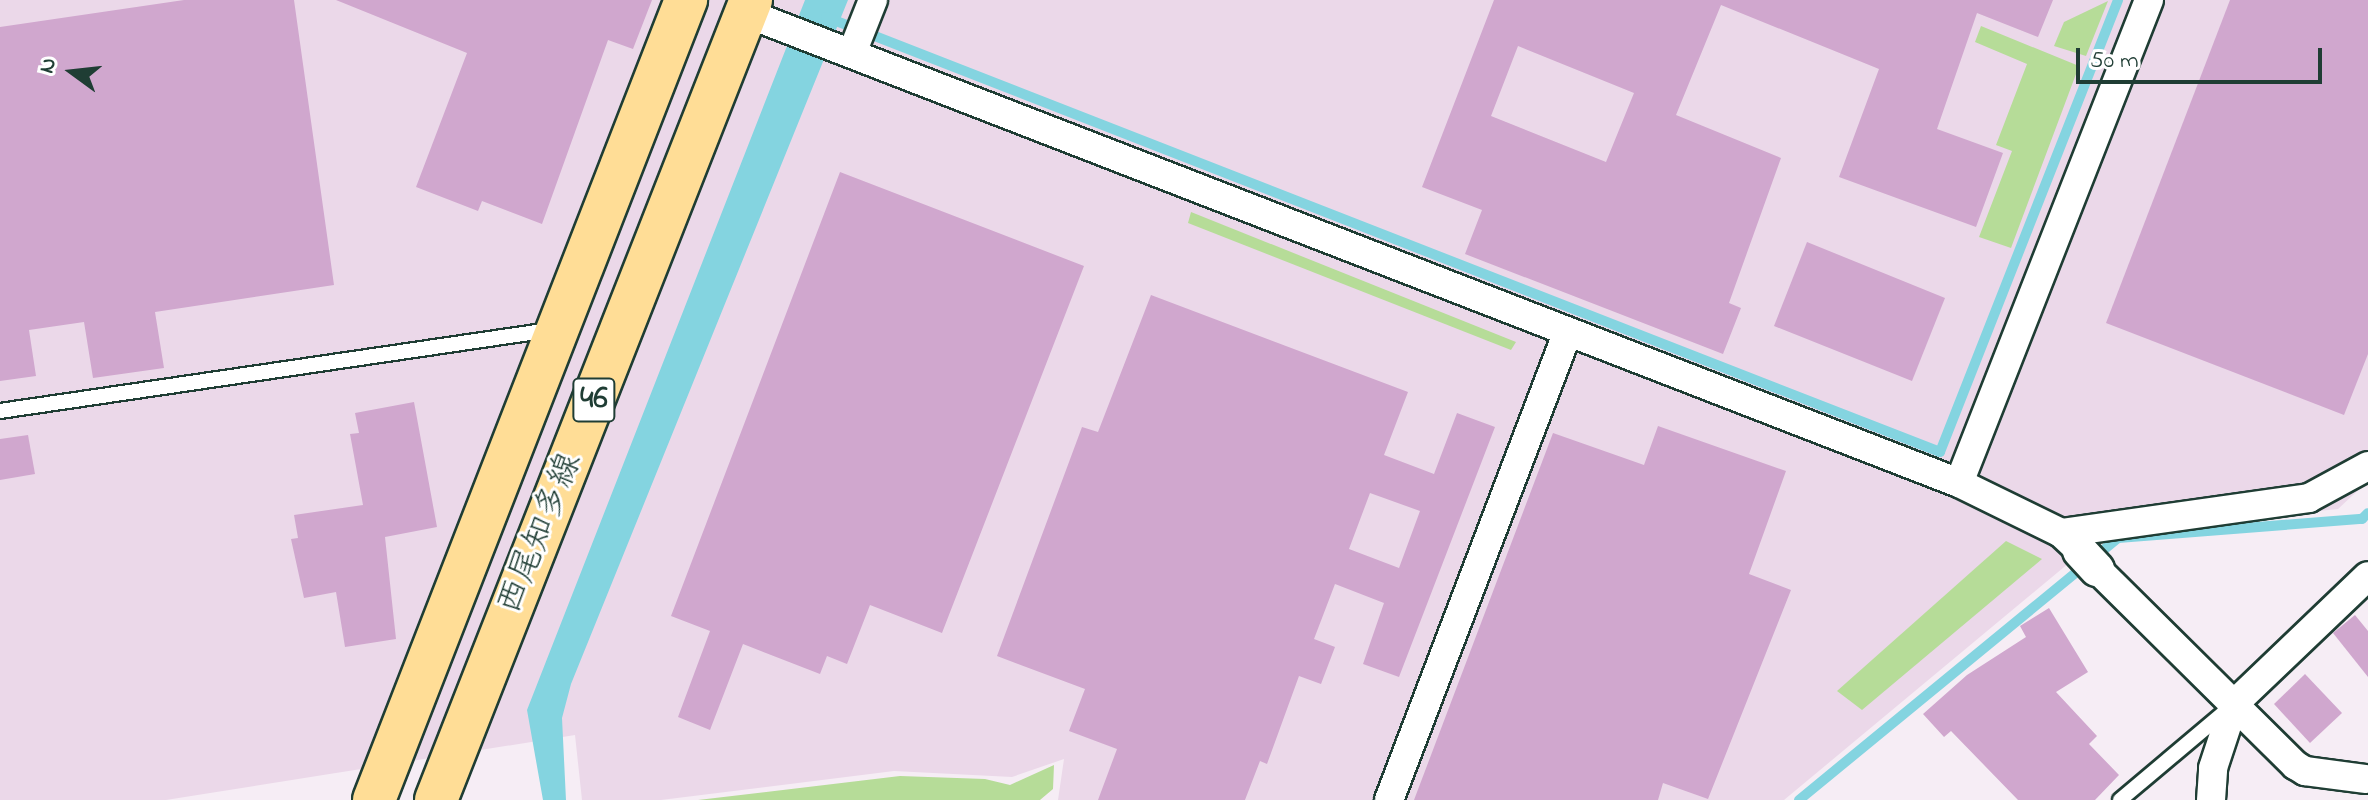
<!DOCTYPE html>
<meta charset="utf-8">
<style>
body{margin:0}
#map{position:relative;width:2368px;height:800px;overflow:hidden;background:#f6edf5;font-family:"Indie Flower","Klee One",sans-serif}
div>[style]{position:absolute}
.built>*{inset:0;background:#ebd8e9}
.green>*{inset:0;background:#b6dc98}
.water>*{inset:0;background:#84d4e0}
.stream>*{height:10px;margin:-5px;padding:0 5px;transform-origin:5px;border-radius:5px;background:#84d4e0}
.building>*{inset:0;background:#d0a7ce}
.roads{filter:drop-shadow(2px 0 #1f3d34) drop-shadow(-2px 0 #1f3d34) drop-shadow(0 2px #1f3d34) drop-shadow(0 -2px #1f3d34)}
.service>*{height:14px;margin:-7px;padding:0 7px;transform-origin:7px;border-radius:7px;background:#fff}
.minor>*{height:28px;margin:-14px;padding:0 14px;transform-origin:14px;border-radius:14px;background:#fff}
.tertiary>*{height:34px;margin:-17px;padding:0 17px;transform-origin:17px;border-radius:17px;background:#fff}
.primary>*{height:42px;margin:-21px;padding:0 21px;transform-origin:21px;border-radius:21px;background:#ffdd96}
span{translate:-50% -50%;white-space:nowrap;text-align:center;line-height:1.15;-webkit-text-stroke:6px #fff;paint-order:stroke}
.shield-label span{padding:2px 6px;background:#fff;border:2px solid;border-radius:6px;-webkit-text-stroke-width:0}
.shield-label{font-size:32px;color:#1f3d34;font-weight:700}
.street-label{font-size:34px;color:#1f3d34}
.north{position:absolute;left:32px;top:32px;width:80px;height:80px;-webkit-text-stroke:6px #fff;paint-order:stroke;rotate:285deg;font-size:22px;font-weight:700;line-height:32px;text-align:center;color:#1f3d34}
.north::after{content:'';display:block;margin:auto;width:28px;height:36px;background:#1f3d34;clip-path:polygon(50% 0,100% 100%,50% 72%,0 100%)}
.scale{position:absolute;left:2076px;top:48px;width:246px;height:36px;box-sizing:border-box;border:4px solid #1f3d34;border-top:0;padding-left:10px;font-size:24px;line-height:28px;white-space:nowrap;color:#1f3d34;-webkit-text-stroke:6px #fff;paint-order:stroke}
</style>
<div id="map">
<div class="built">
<div style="clip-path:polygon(0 0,2368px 0,2368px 481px,2338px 509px,2105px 533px,1784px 800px,1058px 800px,1064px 759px,1012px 777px,894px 771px,661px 800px,582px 800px,575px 735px,166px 800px,0 800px)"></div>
</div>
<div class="green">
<div style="clip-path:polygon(2108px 1px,2086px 56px,2054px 46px,2064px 22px)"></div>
<div style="clip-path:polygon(1981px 26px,2079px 66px,2011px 248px,1979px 237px,2012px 151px,1996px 145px,2027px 64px,1975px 42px)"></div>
<div style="clip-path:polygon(1191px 212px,1516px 342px,1511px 350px,1188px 223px)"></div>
<div style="clip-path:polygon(2006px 541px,2042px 559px,1862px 710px,1837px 691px)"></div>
<div style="clip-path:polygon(1054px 765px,1053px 789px,1040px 800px,698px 800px,900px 776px,985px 779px,1010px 785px)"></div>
</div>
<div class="water">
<div style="clip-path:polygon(805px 0,848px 0,571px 684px,562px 718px,566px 800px,543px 800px,527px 710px)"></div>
</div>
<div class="stream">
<div style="left:826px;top:17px;width:1196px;rotate:21.33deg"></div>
<div style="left:1940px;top:452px;width:486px;rotate:-68.5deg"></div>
<div style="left:1799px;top:800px;width:413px;rotate:-39.4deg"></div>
<div style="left:2118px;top:538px;width:245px;rotate:-4.5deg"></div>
<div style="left:2362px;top:519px;width:8px;rotate:-45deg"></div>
</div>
<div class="building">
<div style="clip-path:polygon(184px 0,294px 0,334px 285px,155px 312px,164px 368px,93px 378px,84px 322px,29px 330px,36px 376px,0 381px,0 27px)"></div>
<div style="clip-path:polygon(336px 0,652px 0,633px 49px,608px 40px,542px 224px,482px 201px,478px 211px,416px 187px,467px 53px)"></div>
<div style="clip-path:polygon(evenodd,1494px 0,2053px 0,2038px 37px,1977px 13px,1937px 129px,2003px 153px,1976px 227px,1839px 177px,1879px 69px,1721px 5px,1676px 115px,1781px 158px,1729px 303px,1741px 308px,1723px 354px,1465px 254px,1482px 210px,1422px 187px,1494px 0,1518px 46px,1634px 93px,1606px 162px,1491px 116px,1518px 46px)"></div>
<div style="clip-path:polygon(2230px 0,2368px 0,2368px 354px,2344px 415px,2106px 323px)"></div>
<div style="clip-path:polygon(840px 172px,1084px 266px,942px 633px,870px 605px,847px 664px,827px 656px,820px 674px,743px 644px,710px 730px,678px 717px,710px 631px,671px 616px)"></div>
<div style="clip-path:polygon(1807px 242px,1945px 298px,1912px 381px,1774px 326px)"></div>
<div style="clip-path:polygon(evenodd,1151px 295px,1408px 392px,1384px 455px,1434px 474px,1457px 413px,1495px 427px,1399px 677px,1363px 664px,1384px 603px,1335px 584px,1314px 639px,1335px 647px,1321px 684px,1299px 676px,1267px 764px,1260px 761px,1245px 800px,1098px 800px,1117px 749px,1069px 731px,1085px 689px,997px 656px,1082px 427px,1098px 432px,1151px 295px,1370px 493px,1420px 511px,1399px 568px,1349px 549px,1370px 493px)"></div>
<div style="clip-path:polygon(414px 402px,437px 527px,385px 537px,396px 639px,345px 647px,336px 592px,304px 598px,291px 539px,298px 538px,294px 515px,363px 505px,350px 434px,359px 433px,355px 413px)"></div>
<div style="clip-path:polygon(1658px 426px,1786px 471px,1749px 574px,1791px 590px,1708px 799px,1663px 783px,1658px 800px,1414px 800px,1553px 433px,1644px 465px)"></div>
<div style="clip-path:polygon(28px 435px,35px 474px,0 480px,0 439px)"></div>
<div style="clip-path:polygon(2049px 608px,2088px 672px,2056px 692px,2097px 736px,2089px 744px,2119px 775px,2095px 800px,2018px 800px,1951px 731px,1944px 737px,1923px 714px,1967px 675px,2026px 637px,2020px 626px)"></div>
<div style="clip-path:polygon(2355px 615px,2368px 631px,2368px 677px,2333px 633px)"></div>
<div style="clip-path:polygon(2305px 674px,2342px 713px,2310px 743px,2274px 704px)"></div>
</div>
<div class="roads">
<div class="service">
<div style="left:0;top:411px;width:556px;rotate:-8.38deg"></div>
<div style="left:2120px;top:800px;width:140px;rotate:-40.1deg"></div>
</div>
<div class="minor">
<div style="left:746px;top:13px;width:1301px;rotate:21.18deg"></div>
<div style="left:1959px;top:483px;width:114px;rotate:26.1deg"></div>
<div style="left:2061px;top:533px;width:26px;rotate:43deg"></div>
<div style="left:852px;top:53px;width:57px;rotate:-68.4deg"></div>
<div style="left:1959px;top:483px;width:519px;rotate:-68.53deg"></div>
<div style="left:2061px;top:533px;width:250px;rotate:-8deg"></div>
<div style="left:2309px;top:498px;width:67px;rotate:-28.5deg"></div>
<div style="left:2097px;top:569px;width:279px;rotate:44.7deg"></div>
<div style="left:2295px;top:765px;width:12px;rotate:31deg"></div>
<div style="left:2305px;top:771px;width:62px;rotate:7.5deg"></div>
<div style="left:1389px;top:800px;width:500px;rotate:-69.1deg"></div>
<div style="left:2211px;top:800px;width:32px;rotate:-86deg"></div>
<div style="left:2213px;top:768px;width:67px;rotate:-71.8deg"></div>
<div style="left:2234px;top:704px;width:185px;rotate:-43.7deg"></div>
</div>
<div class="tertiary">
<div style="left:2080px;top:551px;width:25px;rotate:47deg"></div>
</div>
<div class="primary">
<div style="left:374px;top:800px;width:859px;rotate:-68.69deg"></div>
<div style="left:436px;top:800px;width:860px;rotate:-68.51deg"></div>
</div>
</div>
<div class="shield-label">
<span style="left:594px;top:400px">46</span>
</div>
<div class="street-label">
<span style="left:541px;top:534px;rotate:-68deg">西尾知多線</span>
</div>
<div class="north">N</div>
<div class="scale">50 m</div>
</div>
